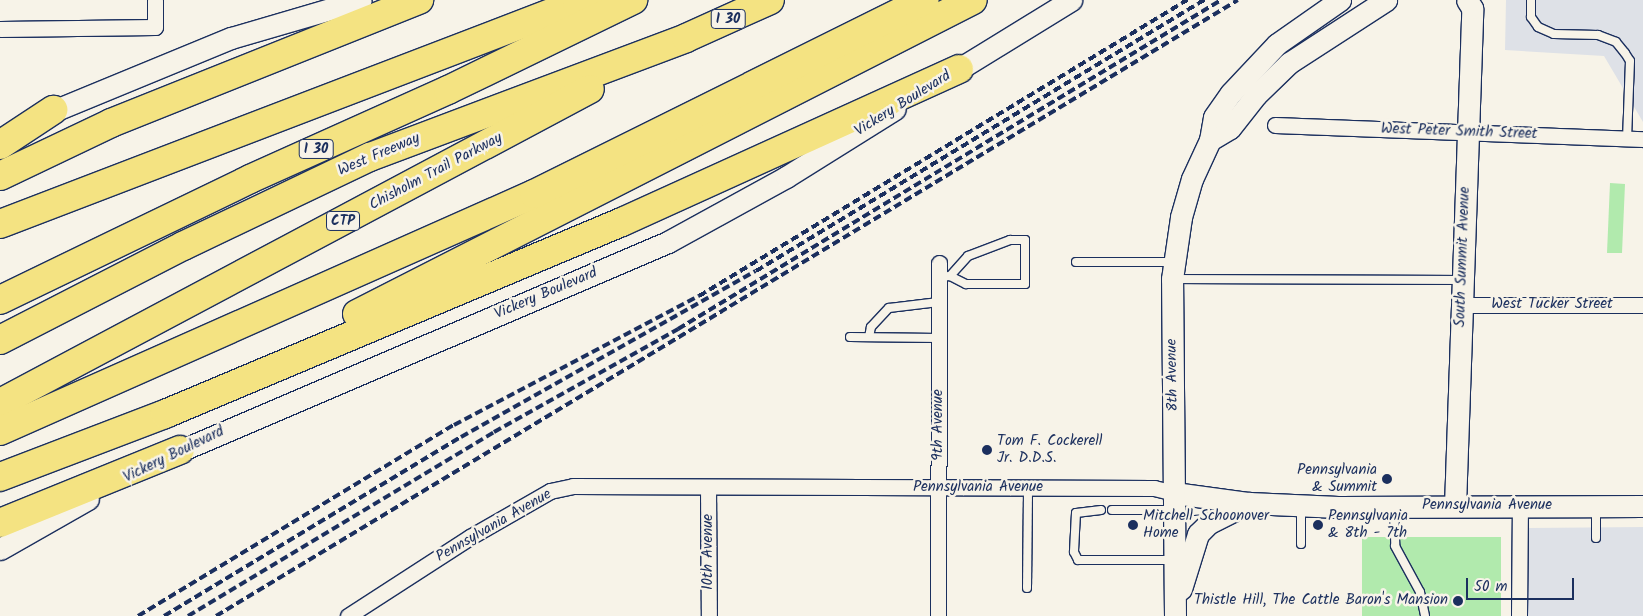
<!DOCTYPE html>
<style>
body{margin:0}
#map{position:relative;width:1643px;height:616px;overflow:hidden;background:#f7f3e8;font-family:Kalam,sans-serif}
div>[style]{position:absolute}
.built>*{inset:0;background:#dee1e7}
.green>*{inset:0;background:#b1eaad}
.roads{filter:drop-shadow(1px 0 #1b2f5e) drop-shadow(-1px 0 #1b2f5e) drop-shadow(0 1px #1b2f5e) drop-shadow(0 -1px #1b2f5e)}
.lane>*{height:8px;margin:-4px;padding:0 4px;transform-origin:4px;border-radius:4px;background:#f7f3e8}
.street>*{height:15px;margin:-7.5px;padding:0 7.5px;transform-origin:7.5px;border-radius:7.5px;background:#f7f3e8}
.secondary>*{height:21px;margin:-10.5px;padding:0 10.5px;transform-origin:10.5px;border-radius:10.5px;background:#f7f3e8}
.highway>*{height:28px;margin:-14px;padding:0 14px;transform-origin:14px;border-radius:14px;background:#f4e382}
.rail>*{height:4px;margin-top:-2px;transform-origin:0;background:repeating-linear-gradient(90deg,#1b2f5e 0 8px,transparent 0 12px)}
.dots>*{width:14px;height:14px;translate:-50% -50%;box-sizing:border-box;border:2px solid #f7f3e8;border-radius:50%}
span{translate:-50% -50%;white-space:nowrap;text-align:center;line-height:1.15;-webkit-text-stroke:5px #f7f3e8;paint-order:stroke}
.shield-label span{padding:1px 4px;background:#f7f3e8;border:1px solid;border-radius:4px;-webkit-text-stroke-width:0}
.shield-label{font-size:14px;color:#1b2f5e;font-weight:700}
.street-label{font-size:15px;color:#1b2f5e}
.poi-label{font-size:15px;color:#1b2f5e}
.left{translate:0 -50%;text-align:left}
.right{translate:-100% -50%;text-align:right}
.scale{position:absolute;left:1466px;top:578px;width:108px;height:22px;box-sizing:border-box;border:2px solid #1b2f5e;border-top:0;padding-left:6px;font-size:15px;line-height:18px;white-space:nowrap;color:#1b2f5e;-webkit-text-stroke:4px #f7f3e8;paint-order:stroke}
</style>
<div id="map">
<div class="built">
<div style="clip-path:polygon(1506px 0,1643px 0,1643px 122px,1604px 56px,1505px 50px)"></div>
<div style="clip-path:polygon(1643px 527px,1643px 616px,1527px 616px,1529px 528px)"></div>
</div>
<div class="green">
<div style="clip-path:polygon(1610px 183px,1625px 184px,1622px 253px,1607px 253px)"></div>
<div style="clip-path:polygon(1362px 537px,1501px 537px,1501px 616px,1362px 616px)"></div>
</div>
<div class="roads">
<div class="lane">
<div style="left:1531px;top:0;width:17px;rotate:90deg"></div>
<div style="left:1531px;top:17px;width:12px;rotate:55deg"></div>
<div style="left:1538px;top:27px;width:17px;rotate:24deg"></div>
<div style="left:1554px;top:34px;width:44px;rotate:1.3deg"></div>
<div style="left:1598px;top:35px;width:19px;rotate:21deg"></div>
<div style="left:1616px;top:42px;width:14px;rotate:51deg"></div>
<div style="left:1625px;top:53px;width:9px;rotate:58deg"></div>
<div style="left:1630px;top:61px;width:77px;rotate:92.2deg"></div>
<div style="left:1076px;top:262px;width:96px"></div>
<div style="left:939px;top:277px;width:11px;rotate:-5deg"></div>
<div style="left:950px;top:276px;width:18px;rotate:27deg"></div>
<div style="left:966px;top:284px;width:59px"></div>
<div style="left:1025px;top:284px;width:44px;rotate:-90deg"></div>
<div style="left:1025px;top:240px;width:15px;rotate:180deg"></div>
<div style="left:1010px;top:240px;width:45px;rotate:159.1deg"></div>
<div style="left:968px;top:256px;width:27px;rotate:132deg"></div>
<div style="left:1174px;top:279px;width:286px;rotate:0.2deg"></div>
<div style="left:850px;top:337px;width:89px;rotate:0.6deg"></div>
<div style="left:869px;top:337px;width:10px;rotate:-79deg"></div>
<div style="left:871px;top:327px;width:26px;rotate:-47deg"></div>
<div style="left:889px;top:308px;width:50px;rotate:-6.8deg"></div>
<div style="left:1394px;top:508px;width:38px;rotate:88deg"></div>
<div style="left:1395px;top:546px;width:52px;rotate:61.5deg"></div>
<div style="left:1420px;top:592px;width:24px;rotate:78deg"></div>
<div style="left:1101px;top:510px;width:25px;rotate:173deg"></div>
<div style="left:1076px;top:513px;width:39px;rotate:93deg"></div>
<div style="left:1074px;top:552px;width:9px;rotate:63deg"></div>
<div style="left:1078px;top:560px;width:95px"></div>
<div style="left:1112px;top:510px;width:61px"></div>
<div style="left:1596px;top:538px;width:31px;rotate:-90deg"></div>
<div style="left:1301px;top:544px;width:37px;rotate:-90deg"></div>
<div style="left:1027px;top:588px;width:99px;rotate:-89.4deg"></div>
</div>
<div class="street">
<div style="left:0;top:29px;width:155px;rotate:-0.7deg"></div>
<div style="left:155px;top:27px;width:27px;rotate:-90deg"></div>
<div style="left:1275px;top:125px;width:368px;rotate:2.2deg"></div>
<div style="left:1461px;top:305px;width:182px"></div>
<div style="left:708px;top:488px;width:128px;rotate:89.6deg"></div>
<div style="left:348px;top:616px;width:145px;rotate:-32.9deg"></div>
<div style="left:470px;top:537px;width:92px;rotate:-29.9deg"></div>
<div style="left:550px;top:491px;width:24px;rotate:-12deg"></div>
<div style="left:573px;top:486px;width:581px;rotate:0.2deg"></div>
<div style="left:1154px;top:488px;width:21px;rotate:14deg"></div>
<div style="left:938px;top:616px;width:353px;rotate:-89.8deg"></div>
<div style="left:1519px;top:616px;width:110px;rotate:-89.5deg"></div>
</div>
<div class="secondary">
<div style="left:946px;top:77px;width:147px;rotate:-31.6deg"></div>
<div style="left:39px;top:117px;width:208px;rotate:-22.4deg"></div>
<div style="left:231px;top:38px;width:135px;rotate:-16.3deg"></div>
<div style="left:1210px;top:140px;width:23px;rotate:-31deg"></div>
<div style="left:1230px;top:128px;width:42px;rotate:-51.8deg"></div>
<div style="left:1256px;top:95px;width:46px;rotate:-44.1deg"></div>
<div style="left:1289px;top:63px;width:116px;rotate:-33deg"></div>
<div style="left:168px;top:456px;width:544px;rotate:-23.17deg"></div>
<div style="left:668px;top:242px;width:135px;rotate:-28.8deg"></div>
<div style="left:786px;top:177px;width:128px;rotate:-32deg"></div>
<div style="left:1174px;top:493px;width:76px;rotate:7.6deg"></div>
<div style="left:1249px;top:503px;width:89px;rotate:2.6deg"></div>
<div style="left:1338px;top:507px;width:305px;rotate:-0.2deg"></div>
<div style="left:1455px;top:506px;width:498px;rotate:-88deg"></div>
<div style="left:1472px;top:8px;width:9px;rotate:-122deg"></div>
<div style="left:0;top:549px;width:101px;rotate:-29.6deg"></div>
<div style="left:1181px;top:589px;width:58px;rotate:-72.8deg"></div>
<div style="left:1198px;top:534px;width:16px;rotate:-45deg"></div>
<div style="left:1209px;top:523px;width:45px;rotate:-26.6deg"></div>
<div style="left:1175px;top:616px;width:337px;rotate:-90.5deg"></div>
<div style="left:1172px;top:279px;width:63px;rotate:-81.7deg"></div>
<div style="left:1181px;top:217px;width:40px;rotate:-74deg"></div>
<div style="left:1192px;top:179px;width:43px;rotate:-65.2deg"></div>
<div style="left:1210px;top:140px;width:23px;rotate:-80deg"></div>
<div style="left:1214px;top:117px;width:29px;rotate:-55deg"></div>
<div style="left:1231px;top:93px;width:67px;rotate:-46.8deg"></div>
<div style="left:1277px;top:44px;width:77px;rotate:-34.9deg"></div>
</div>
<div class="highway">
<div style="left:0;top:145px;width:64px;rotate:-33.4deg"></div>
<div style="left:0;top:176px;width:123px;rotate:-25.5deg"></div>
<div style="left:111px;top:123px;width:332px;rotate:-21.8deg"></div>
<div style="left:0;top:224px;width:618px;rotate:-20.96deg"></div>
<div style="left:577px;top:3px;width:28px;rotate:-6deg"></div>
<div style="left:0;top:300px;width:278px;rotate:-25.8deg"></div>
<div style="left:250px;top:179px;width:217px;rotate:-24.2deg"></div>
<div style="left:448px;top:90px;width:206px;rotate:-25.9deg"></div>
<div style="left:357px;top:314px;width:691px;rotate:-27.01deg"></div>
<div style="left:0;top:340px;width:206px;rotate:-27.2deg"></div>
<div style="left:183px;top:246px;width:207px;rotate:-25.5deg"></div>
<div style="left:370px;top:157px;width:338px;rotate:-20.6deg"></div>
<div style="left:686px;top:38px;width:92px;rotate:-24.3deg"></div>
<div style="left:0;top:403px;width:668px;rotate:-28.02deg"></div>
<div style="left:0;top:431px;width:584px;rotate:-23.93deg"></div>
<div style="left:534px;top:194px;width:436px;rotate:-26.4deg"></div>
<div style="left:0;top:477px;width:177px;rotate:-20.9deg"></div>
<div style="left:165px;top:414px;width:496px;rotate:-22.8deg"></div>
<div style="left:622px;top:222px;width:370px;rotate:-24.4deg"></div>
<div style="left:0;top:523px;width:194px;rotate:-22.1deg"></div>
</div>
</div>
<div class="rail">
<div style="left:138px;top:616px;width:369px;rotate:-31.2deg"></div>
<div style="left:454px;top:425px;width:277px;rotate:-27.8deg"></div>
<div style="left:699px;top:296px;width:571px;rotate:-31.24deg"></div>
<div style="left:164px;top:616px;width:347px;rotate:-31.1deg"></div>
<div style="left:461px;top:437px;width:338px;rotate:-29.4deg"></div>
<div style="left:756px;top:271px;width:524px;rotate:-31.17deg"></div>
<div style="left:188px;top:616px;width:357px;rotate:-31deg"></div>
<div style="left:494px;top:432px;width:211px;rotate:-29.2deg"></div>
<div style="left:678px;top:329px;width:635px;rotate:-31.21deg"></div>
<div style="left:216px;top:616px;width:1193px;rotate:-31.08deg"></div>
</div>
<div class="dots">
<div style="left:987px;top:450px;background:#1b2f5e"></div>
<div style="left:1387px;top:479px;background:#1b2f5e"></div>
<div style="left:1133px;top:525px;background:#1b2f5e"></div>
<div style="left:1318px;top:525px;background:#1b2f5e"></div>
<div style="left:1458px;top:601px;background:#1b2f5e"></div>
</div>
<div class="shield-label">
<span style="left:728px;top:19px">I 30</span>
<span style="left:316px;top:149px">I 30</span>
<span style="left:343px;top:221px">CTP</span>
</div>
<div class="street-label">
<span style="left:903px;top:104px;rotate:-32deg">Vickery Boulevard</span>
<span style="left:1459px;top:132px;rotate:2deg">West Peter Smith Street</span>
<span style="left:379px;top:155px;rotate:-23deg">West Freeway</span>
<span style="left:436px;top:172px;rotate:-28deg">Chisholm Trail Parkway</span>
<span style="left:1463px;top:257px;rotate:-88deg">South Summit Avenue</span>
<span style="left:546px;top:294px;rotate:-23deg">Vickery Boulevard</span>
<span style="left:1552px;top:305px">West Tucker Street</span>
<span style="left:1173px;top:375px;rotate:-91deg">8th Avenue</span>
<span style="left:939px;top:425px;rotate:-90deg">9th Avenue</span>
<span style="left:174px;top:455px;rotate:-26deg">Vickery Boulevard</span>
<span style="left:978px;top:488px">Pennsylvania Avenue</span>
<span style="left:1487px;top:506px">Pennsylvania Avenue</span>
<span style="left:494px;top:526px;rotate:-30deg">Pennsylvania Avenue</span>
<span style="left:709px;top:552px;rotate:-90deg">10th Avenue</span>
</div>
<div class="poi-label">
<span class="left" style="left:997px;top:450px">Tom F. Cockerell<br>Jr. D.D.S.</span>
<span class="right" style="left:1377px;top:479px">Pennsylvania<br>&amp; Summit</span>
<span class="left" style="left:1143px;top:525px">Mitchell-Schoonover<br>Home</span>
<span class="left" style="left:1328px;top:525px">Pennsylvania<br>&amp; 8th - 7th</span>
<span class="right" style="left:1448px;top:601px">Thistle Hill, The Cattle Baron's Mansion</span>
</div>
<div class="scale">50 m</div>
</div>
